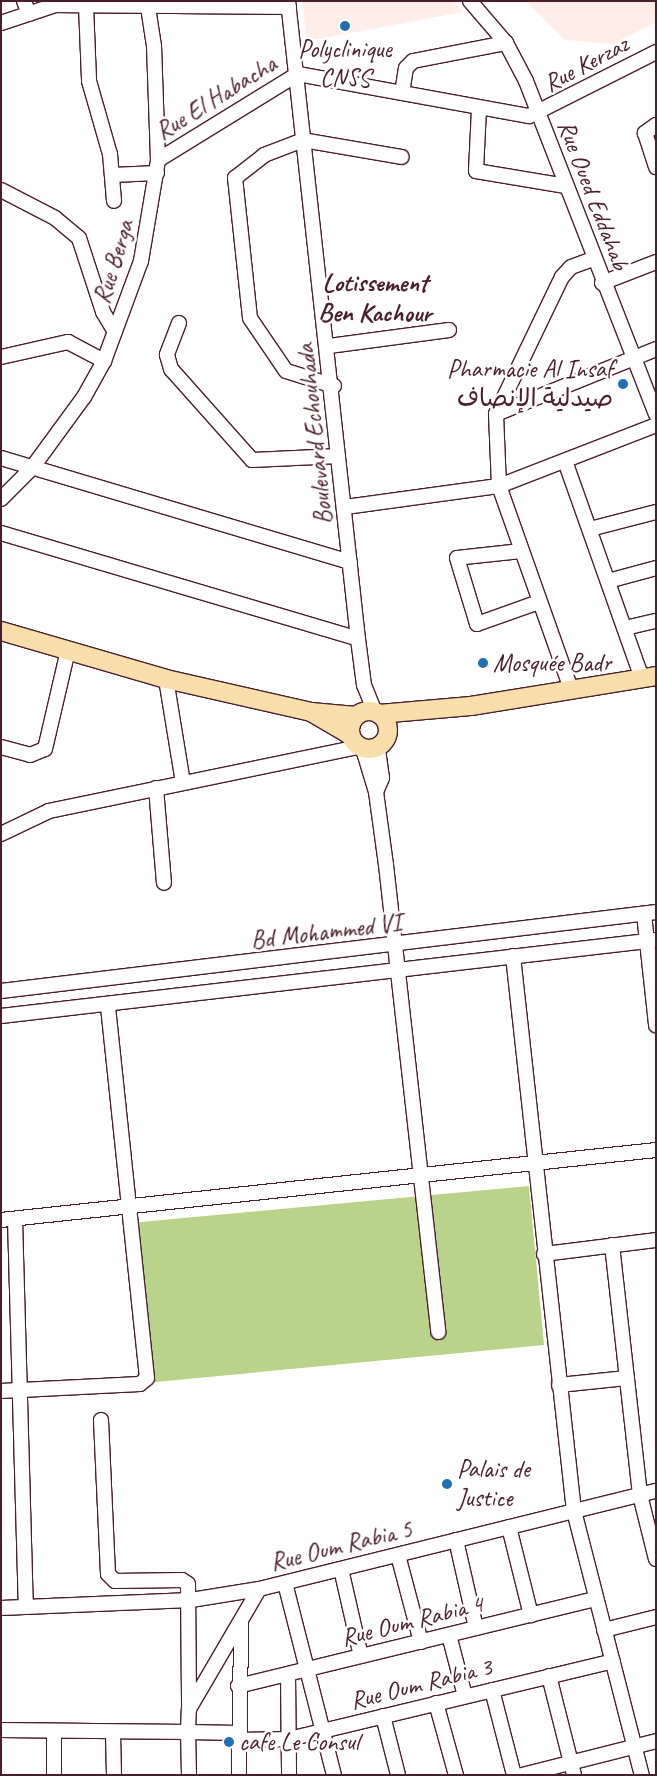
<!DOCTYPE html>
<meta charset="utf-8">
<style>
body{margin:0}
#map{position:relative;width:657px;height:1776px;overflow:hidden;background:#fff;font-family:Caveat,"Playpen Sans Arabic",sans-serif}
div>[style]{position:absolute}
.built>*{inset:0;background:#ffedea}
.green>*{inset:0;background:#bad38a}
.roads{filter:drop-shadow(1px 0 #4a1f2b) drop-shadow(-1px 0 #4a1f2b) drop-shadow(0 1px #4a1f2b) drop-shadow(0 -1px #4a1f2b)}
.minor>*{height:14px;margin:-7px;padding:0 7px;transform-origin:7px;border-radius:7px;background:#fff}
.major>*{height:18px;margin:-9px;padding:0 9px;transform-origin:9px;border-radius:9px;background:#f8deab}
.major>.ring{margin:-9px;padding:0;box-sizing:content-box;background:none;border:18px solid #f8deab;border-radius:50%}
.dots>*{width:14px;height:14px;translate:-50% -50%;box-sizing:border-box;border:2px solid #fff;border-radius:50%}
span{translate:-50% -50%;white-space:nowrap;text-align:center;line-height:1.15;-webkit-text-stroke:5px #fff;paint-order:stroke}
.poi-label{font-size:25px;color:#4a1f2b}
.right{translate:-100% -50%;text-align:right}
.left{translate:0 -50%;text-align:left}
.street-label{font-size:25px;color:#4a1f2b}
.neighbourhood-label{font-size:26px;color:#4a1f2b;font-weight:700}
.frame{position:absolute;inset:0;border:2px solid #4a1f2b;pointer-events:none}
</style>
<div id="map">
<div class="built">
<div style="clip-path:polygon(302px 1px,453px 1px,463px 12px,307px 41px)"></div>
<div style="clip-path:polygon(526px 1px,656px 1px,656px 22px,613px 44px,565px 40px)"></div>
</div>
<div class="green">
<div style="clip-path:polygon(529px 1186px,544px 1345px,145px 1383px,130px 1223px)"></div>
</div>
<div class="roads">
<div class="minor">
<div style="left:24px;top:1px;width:14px;rotate:69deg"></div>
<div style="left:288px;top:1px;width:642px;rotate:83.74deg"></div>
<div style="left:358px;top:639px;width:46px;rotate:82.6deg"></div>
<div style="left:364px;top:685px;width:29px;rotate:68deg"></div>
<div style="left:470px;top:1px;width:55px;rotate:49.4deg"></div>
<div style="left:506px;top:43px;width:43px;rotate:62.2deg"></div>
<div style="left:526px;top:81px;width:358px;rotate:68.7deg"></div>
<div style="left:86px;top:5px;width:76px;rotate:87.7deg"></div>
<div style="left:89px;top:81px;width:76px;rotate:74deg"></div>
<div style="left:110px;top:154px;width:47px;rotate:85.1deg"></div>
<div style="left:1px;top:23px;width:57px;rotate:-18.4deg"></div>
<div style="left:55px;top:5px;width:234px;rotate:0.5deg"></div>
<div style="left:402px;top:93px;width:25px;rotate:-81deg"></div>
<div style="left:406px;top:68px;width:10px;rotate:-45deg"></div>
<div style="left:413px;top:61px;width:95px;rotate:-11deg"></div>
<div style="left:479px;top:109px;width:62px;rotate:92.8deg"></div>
<div style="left:476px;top:171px;width:91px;rotate:9.5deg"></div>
<div style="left:656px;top:125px;width:14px;rotate:144deg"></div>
<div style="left:645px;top:133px;width:36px;rotate:72deg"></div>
<div style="left:158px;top:160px;width:164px;rotate:-31.6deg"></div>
<div style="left:298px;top:74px;width:235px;rotate:10.3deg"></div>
<div style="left:529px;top:116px;width:142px;rotate:-26.7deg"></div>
<div style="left:113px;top:175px;width:44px;rotate:-2.6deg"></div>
<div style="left:1px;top:190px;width:61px;rotate:27.4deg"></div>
<div style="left:55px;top:218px;width:31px;rotate:40deg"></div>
<div style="left:79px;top:238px;width:78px;rotate:72deg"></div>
<div style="left:103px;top:312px;width:23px;rotate:59deg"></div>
<div style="left:602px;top:283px;width:58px;rotate:-21.3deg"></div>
<div style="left:179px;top:323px;width:34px;rotate:111deg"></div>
<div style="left:167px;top:355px;width:15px;rotate:74deg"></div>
<div style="left:171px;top:369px;width:122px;rotate:48.3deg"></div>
<div style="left:252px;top:460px;width:86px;rotate:-2.7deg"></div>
<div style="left:329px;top:346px;width:121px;rotate:-7.6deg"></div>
<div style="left:1px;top:357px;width:69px;rotate:-12.6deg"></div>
<div style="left:68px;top:342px;width:41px;rotate:27.8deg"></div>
<div style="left:334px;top:386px;width:50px;rotate:-162.6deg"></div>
<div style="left:286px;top:371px;width:64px;rotate:-124.2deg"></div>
<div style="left:250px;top:318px;width:141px;rotate:-96.1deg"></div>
<div style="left:235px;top:178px;width:37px;rotate:-38deg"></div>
<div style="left:264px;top:155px;width:42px;rotate:-21deg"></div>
<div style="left:303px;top:140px;width:100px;rotate:9.7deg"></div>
<div style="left:496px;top:414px;width:173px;rotate:-22.1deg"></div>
<div style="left:1px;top:458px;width:364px;rotate:16.6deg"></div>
<div style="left:565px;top:461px;width:230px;rotate:70.5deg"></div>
<div style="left:1px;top:499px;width:44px;rotate:-45deg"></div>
<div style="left:32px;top:468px;width:88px;rotate:-53.8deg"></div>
<div style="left:84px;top:397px;width:41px;rotate:-60.9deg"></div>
<div style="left:104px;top:361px;width:107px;rotate:-69.7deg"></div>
<div style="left:141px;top:261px;width:102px;rotate:-80.4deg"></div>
<div style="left:158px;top:160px;width:114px;rotate:-92deg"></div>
<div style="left:154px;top:46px;width:46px;rotate:-98.8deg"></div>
<div style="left:345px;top:507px;width:155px;rotate:-7.8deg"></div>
<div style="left:499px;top:486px;width:168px;rotate:-21.2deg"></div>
<div style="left:590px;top:529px;width:68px;rotate:-14.4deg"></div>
<div style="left:1px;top:533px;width:372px;rotate:16.5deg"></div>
<div style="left:521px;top:551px;width:64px;rotate:173.8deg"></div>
<div style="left:457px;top:558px;width:69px;rotate:73.1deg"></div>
<div style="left:477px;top:624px;width:66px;rotate:-19.5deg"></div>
<div style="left:608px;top:581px;width:50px;rotate:-15.2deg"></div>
<div style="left:625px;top:628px;width:32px;rotate:-13deg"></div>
<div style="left:166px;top:679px;width:105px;rotate:80.7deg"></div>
<div style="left:571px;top:689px;width:215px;rotate:-109.5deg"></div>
<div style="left:499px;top:486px;width:72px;rotate:-92.4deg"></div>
<div style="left:496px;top:414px;width:152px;rotate:-64.3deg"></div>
<div style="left:562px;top:277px;width:13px;rotate:-48deg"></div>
<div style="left:571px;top:267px;width:23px;rotate:-20deg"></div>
<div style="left:1px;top:747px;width:30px;rotate:15deg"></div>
<div style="left:30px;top:755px;width:16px;rotate:-22deg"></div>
<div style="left:45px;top:749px;width:102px;rotate:-76.9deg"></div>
<div style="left:363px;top:749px;width:45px;rotate:73.2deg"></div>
<div style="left:376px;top:792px;width:74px;rotate:82.2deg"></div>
<div style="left:386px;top:865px;width:470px;rotate:83.6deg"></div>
<div style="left:156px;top:788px;width:95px;rotate:85.2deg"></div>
<div style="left:376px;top:792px;width:15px;rotate:-67deg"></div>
<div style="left:382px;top:778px;width:30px;rotate:-98deg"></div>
<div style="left:1px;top:834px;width:53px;rotate:-25.6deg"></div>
<div style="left:49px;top:811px;width:316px;rotate:-11.7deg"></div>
<div style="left:644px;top:914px;width:112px;rotate:83.8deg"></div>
<div style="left:513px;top:956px;width:558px;rotate:83.73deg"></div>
<div style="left:574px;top:1511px;width:273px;rotate:75.6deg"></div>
<div style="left:1px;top:991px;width:660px;rotate:-6.88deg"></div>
<div style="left:1px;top:1016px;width:659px;rotate:-6.62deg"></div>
<div style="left:15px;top:1219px;width:388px;rotate:88.4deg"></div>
<div style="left:1px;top:1220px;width:659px;rotate:-6.1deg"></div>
<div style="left:612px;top:1245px;width:252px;rotate:83.6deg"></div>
<div style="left:640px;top:1495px;width:66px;rotate:76deg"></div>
<div style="left:544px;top:1254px;width:113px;rotate:-7.1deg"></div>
<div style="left:559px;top:1385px;width:68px;rotate:-5.9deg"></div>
<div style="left:1px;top:1391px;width:139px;rotate:-2.9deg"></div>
<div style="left:140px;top:1384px;width:9px;rotate:-41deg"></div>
<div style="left:147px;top:1378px;width:376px;rotate:-96deg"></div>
<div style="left:101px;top:1420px;width:154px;rotate:87.4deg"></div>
<div style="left:108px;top:1574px;width:10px;rotate:45deg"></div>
<div style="left:115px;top:1581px;width:67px;rotate:-0.9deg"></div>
<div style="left:182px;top:1580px;width:7px;rotate:34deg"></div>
<div style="left:188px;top:1584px;width:125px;rotate:89.5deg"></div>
<div style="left:509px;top:1527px;width:91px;rotate:76deg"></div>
<div style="left:456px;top:1540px;width:90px;rotate:77.2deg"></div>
<div style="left:398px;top:1555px;width:90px;rotate:75.2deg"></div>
<div style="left:341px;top:1569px;width:89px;rotate:77.1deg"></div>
<div style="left:285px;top:1583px;width:198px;rotate:75.7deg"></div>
<div style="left:1px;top:1608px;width:190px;rotate:-2.4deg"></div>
<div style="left:191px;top:1600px;width:69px;rotate:-9.2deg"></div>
<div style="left:259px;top:1589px;width:409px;rotate:-13.9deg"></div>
<div style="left:604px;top:1630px;width:54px;rotate:-14deg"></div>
<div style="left:449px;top:1635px;width:63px;rotate:75.3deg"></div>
<div style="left:288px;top:1675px;width:100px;rotate:89.4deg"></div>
<div style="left:549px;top:1676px;width:102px;rotate:75.8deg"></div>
<div style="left:238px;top:1686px;width:368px;rotate:-13.7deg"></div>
<div style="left:492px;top:1690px;width:88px;rotate:75.5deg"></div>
<div style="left:436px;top:1703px;width:75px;rotate:74.5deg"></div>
<div style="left:383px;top:1716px;width:61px;rotate:75.7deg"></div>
<div style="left:1px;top:1730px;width:187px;rotate:0.6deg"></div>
<div style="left:188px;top:1732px;width:23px;rotate:-88deg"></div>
<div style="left:189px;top:1709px;width:139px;rotate:-59.7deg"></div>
<div style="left:54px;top:1731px;width:44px;rotate:90deg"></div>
<div style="left:113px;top:1734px;width:41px;rotate:88.6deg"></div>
<div style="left:238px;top:1740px;width:51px;rotate:-1.1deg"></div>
<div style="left:289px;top:1739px;width:333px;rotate:-13.5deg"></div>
<div style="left:189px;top:1775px;width:43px;rotate:-91.3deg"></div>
<div style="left:188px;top:1732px;width:50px;rotate:1.1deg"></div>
<div style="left:239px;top:1775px;width:152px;rotate:-89.2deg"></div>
<div style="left:522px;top:1775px;width:138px;rotate:-14.2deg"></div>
</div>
<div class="major">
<div style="left:1px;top:631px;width:172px;rotate:16.2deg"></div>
<div style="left:166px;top:679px;width:149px;rotate:12.8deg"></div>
<div style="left:311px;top:712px;width:45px;rotate:5.1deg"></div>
<div class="ring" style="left:350px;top:711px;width:20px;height:20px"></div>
<div style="left:311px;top:712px;width:45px;rotate:30.5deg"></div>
<div style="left:379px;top:714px;width:92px;rotate:-5deg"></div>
<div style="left:471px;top:706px;width:187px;rotate:-9.2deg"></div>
</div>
</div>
<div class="dots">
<div style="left:345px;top:26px;background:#1f6fb2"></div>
<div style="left:623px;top:384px;background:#1f6fb2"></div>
<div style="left:483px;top:663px;background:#1f6fb2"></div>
<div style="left:447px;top:1484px;background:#1f6fb2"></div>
<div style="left:229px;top:1742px;background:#1f6fb2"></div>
</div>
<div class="poi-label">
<span style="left:345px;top:64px">Polyclinique<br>CNSS</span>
<span class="right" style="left:613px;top:384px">Pharmacie Al Insaf<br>صيدلية الإنصاف</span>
<span class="left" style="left:493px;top:663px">Mosquée Badr</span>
<span class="left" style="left:457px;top:1484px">Palais de<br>Justice</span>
<span class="left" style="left:239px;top:1742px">cafe Le Consul</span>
</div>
<div class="street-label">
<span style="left:586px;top:64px;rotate:-28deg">Rue Kerzaz</span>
<span style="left:216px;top:98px;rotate:-32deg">Rue El Habacha</span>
<span style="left:593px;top:195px;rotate:69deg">Rue Oued Eddahab</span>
<span style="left:114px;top:262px;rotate:-73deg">Rue Berga</span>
<span style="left:315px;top:434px;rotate:-96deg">Boulevard Echouhada</span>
<span style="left:326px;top:932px;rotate:-7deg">Bd Mohammed VI</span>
<span style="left:341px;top:1546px;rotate:-14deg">Rue Oum Rabia 5</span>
<span style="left:412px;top:1621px;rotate:-14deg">Rue Oum Rabia 4</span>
<span style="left:421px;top:1684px;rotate:-14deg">Rue Oum Rabia 3</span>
</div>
<div class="neighbourhood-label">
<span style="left:375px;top:298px">Lotissement<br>Ben Kachour</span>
</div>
<div class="frame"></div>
</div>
